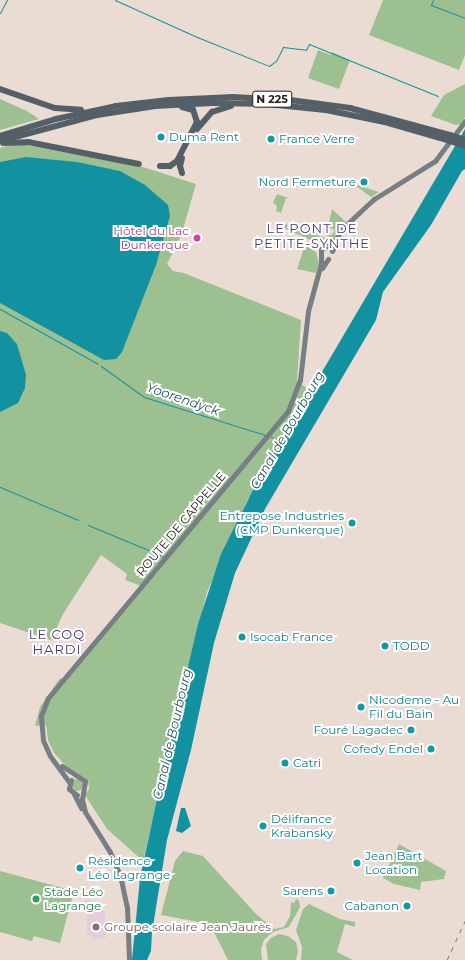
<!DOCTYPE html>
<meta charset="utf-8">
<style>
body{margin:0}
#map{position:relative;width:465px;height:960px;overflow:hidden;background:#ebdcd3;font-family:Montserrat,sans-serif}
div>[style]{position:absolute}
.education>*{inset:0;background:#e5cedb}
.green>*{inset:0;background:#9dc091}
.round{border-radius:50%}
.water>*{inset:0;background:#1292a0}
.stream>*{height:1px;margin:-0.5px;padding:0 0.5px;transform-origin:0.5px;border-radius:0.5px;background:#1292a0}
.secondary>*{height:5px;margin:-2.5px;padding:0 2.5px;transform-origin:2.5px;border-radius:2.5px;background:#767f85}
.trunk>*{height:6px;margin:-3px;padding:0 3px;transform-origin:3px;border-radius:3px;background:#545f67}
.rail>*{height:1px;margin-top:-0.5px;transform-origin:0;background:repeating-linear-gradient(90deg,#857b75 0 5px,transparent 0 10px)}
.trunk-bridge>*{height:6px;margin:-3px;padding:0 3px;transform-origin:3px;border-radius:3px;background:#545f67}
.dots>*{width:11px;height:11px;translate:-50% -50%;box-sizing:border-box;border:2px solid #fff;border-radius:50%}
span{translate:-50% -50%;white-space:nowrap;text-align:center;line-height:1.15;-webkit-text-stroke:4px #fff;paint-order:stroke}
.shield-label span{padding:1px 3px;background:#fff;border:1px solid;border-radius:3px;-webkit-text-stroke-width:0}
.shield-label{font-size:11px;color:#221d1a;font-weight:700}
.culture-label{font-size:12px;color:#0d838f}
.left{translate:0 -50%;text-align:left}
.right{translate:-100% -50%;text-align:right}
.hotel-label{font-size:12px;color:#b23c85}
.street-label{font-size:12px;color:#221d1a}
.leisure-label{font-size:12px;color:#27864d}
.education-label{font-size:12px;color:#785e54}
.neighbourhood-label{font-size:13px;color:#483a77;letter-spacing:1px}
.water-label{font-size:13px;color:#25545a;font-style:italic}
</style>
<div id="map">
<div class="education">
<div style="clip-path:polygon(84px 900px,93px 900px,91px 912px,105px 911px,106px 938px,92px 939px,92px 935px,87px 935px,87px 904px)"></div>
</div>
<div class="green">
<div style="clip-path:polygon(383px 0,465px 0,465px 55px,459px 70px,369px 35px)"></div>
<div style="clip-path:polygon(318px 50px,331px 55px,332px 52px,350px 60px,339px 89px,308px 78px)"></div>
<div style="clip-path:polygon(465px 84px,465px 117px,461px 124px,456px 125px,431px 116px,444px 95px)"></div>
<div style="clip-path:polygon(0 99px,27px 111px,39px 119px,0 130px)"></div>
<div style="clip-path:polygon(11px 145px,25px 145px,140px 166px,196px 184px,181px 236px,167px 264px,173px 271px,184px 273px,301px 320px,297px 381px,311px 391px,246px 503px,207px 592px,143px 861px,107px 829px,85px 795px,89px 789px,88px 780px,66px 766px,54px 753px,48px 740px,46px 725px,35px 726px,40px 707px,60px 678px,66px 680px,144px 587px,125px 580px,127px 574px,101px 555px,63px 614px,51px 640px,0 623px,0 148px)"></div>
<div style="clip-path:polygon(352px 183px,379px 192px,371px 197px)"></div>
<div style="clip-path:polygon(277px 194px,291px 199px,286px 198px,281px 213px,276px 211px,277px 206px,273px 203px)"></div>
<div style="clip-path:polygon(332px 209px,346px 222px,333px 238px,316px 231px,332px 235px,335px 230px,328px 227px)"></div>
<div style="clip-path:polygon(279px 222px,331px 240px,319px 244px,278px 225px)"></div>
<div style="clip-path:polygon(305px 245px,316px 252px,319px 263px,316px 273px,297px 269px)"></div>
<div class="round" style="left:71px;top:779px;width:12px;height:12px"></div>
<div style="clip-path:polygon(399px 844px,446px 871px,444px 879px,421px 882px,420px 890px,394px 884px,383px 878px)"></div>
<div style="clip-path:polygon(183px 851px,203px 856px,256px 914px,274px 929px,284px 927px,290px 916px,291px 902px,294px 903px,296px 899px,299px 901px,300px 907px,289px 927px,273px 932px,264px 940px,261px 949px,262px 960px,228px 960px,215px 934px,204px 923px,161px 915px,175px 861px)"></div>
<div style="clip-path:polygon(0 871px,74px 891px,60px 943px,34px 936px,32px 941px,0 932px)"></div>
<div style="clip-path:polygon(309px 904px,340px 919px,355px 922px,355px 927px,345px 924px,337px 952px,353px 960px,301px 960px,302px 947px,296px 930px,303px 909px)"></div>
<div style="clip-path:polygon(279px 934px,288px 936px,296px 942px,298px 951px,296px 960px,268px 960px,266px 944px,271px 938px)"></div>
</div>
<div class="water">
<div style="clip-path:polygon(465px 129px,465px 169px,462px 171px,431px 225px,383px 292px,376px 320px,265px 509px,235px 573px,214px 643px,191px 750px,167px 840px,152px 932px,151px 951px,147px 960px,132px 960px,140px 878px,156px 804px,198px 624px,221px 554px,256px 484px)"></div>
<div style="clip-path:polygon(26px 157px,77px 162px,120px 171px,145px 185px,168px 205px,170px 216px,156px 265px,122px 352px,116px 359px,104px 360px,0 303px,0 162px)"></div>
<div style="clip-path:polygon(0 331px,7px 333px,17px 344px,26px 375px,25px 388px,18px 403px,0 412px)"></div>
<div style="clip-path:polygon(181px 808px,185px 808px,191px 826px,182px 833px,176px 831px)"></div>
</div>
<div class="stream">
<div style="left:115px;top:0;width:90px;rotate:24.3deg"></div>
<div style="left:197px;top:37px;width:78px;rotate:21.9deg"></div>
<div style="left:269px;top:66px;width:9px;rotate:-36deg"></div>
<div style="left:276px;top:61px;width:16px;rotate:-63deg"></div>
<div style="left:283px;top:47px;width:23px;rotate:7deg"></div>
<div style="left:306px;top:50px;width:7px;rotate:-63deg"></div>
<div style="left:309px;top:44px;width:139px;rotate:22deg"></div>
<div style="left:433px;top:0;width:5px;rotate:112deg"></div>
<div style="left:431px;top:5px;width:36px;rotate:21deg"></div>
<div style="left:0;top:13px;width:15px;rotate:-62deg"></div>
<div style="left:0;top:309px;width:112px;rotate:29.3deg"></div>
<div style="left:101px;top:366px;width:53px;rotate:35.8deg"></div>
<div style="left:144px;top:397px;width:127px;rotate:17.4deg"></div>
<div style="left:271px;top:437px;width:11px;rotate:22deg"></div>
<div style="left:0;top:487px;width:85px;rotate:22.9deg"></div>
<div style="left:88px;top:525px;width:81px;rotate:22.5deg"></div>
</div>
<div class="secondary">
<div style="left:332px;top:251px;width:11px;rotate:-63deg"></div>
<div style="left:322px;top:268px;width:11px;rotate:-56deg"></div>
<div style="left:62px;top:766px;width:27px;rotate:33deg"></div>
<div style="left:85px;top:781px;width:18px;rotate:99deg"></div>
<div style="left:82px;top:799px;width:13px;rotate:77deg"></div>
<div style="left:85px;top:812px;width:47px;rotate:58deg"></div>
<div style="left:110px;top:852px;width:25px;rotate:67deg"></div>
<div style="left:120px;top:875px;width:33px;rotate:78deg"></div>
<div style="left:127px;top:907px;width:53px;rotate:87.8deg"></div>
<div style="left:71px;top:780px;width:9px;rotate:103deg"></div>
<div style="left:69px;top:789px;width:10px;rotate:37deg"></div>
<div style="left:69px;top:782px;width:32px;rotate:-126deg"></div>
<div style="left:50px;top:756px;width:17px;rotate:-114deg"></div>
<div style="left:43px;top:740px;width:24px;rotate:-95deg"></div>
<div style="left:41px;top:716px;width:19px;rotate:-69deg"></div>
<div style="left:48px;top:698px;width:374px;rotate:-50.1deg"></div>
<div style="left:288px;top:411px;width:33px;rotate:-69deg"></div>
<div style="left:300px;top:380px;width:69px;rotate:-83.4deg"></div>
<div style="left:308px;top:311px;width:50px;rotate:-74.8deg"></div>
<div style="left:321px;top:263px;width:14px;rotate:-90deg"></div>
<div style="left:321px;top:249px;width:11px;rotate:-27deg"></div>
<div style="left:331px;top:244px;width:26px;rotate:-51deg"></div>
<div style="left:347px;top:224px;width:37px;rotate:-43deg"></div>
<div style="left:374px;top:199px;width:72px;rotate:-31.9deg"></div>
<div style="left:435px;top:161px;width:50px;rotate:-53.1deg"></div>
<div style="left:74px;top:794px;width:16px;rotate:63deg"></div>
</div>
<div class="trunk">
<div style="left:0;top:89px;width:58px;rotate:19.1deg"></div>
<div style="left:55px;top:108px;width:26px;rotate:4deg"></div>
<div style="left:197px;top:129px;width:23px;rotate:-49deg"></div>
<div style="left:212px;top:112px;width:20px;rotate:-18deg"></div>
<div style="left:0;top:136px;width:59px;rotate:-16.9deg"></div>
<div style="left:56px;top:119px;width:61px;rotate:-12.2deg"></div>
<div style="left:116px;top:106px;width:53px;rotate:-6.5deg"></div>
<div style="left:169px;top:100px;width:64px;rotate:-2.7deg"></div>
<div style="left:233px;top:97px;width:57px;rotate:3deg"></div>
<div style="left:290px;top:100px;width:61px;rotate:7.6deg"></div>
<div style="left:350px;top:108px;width:104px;rotate:15.1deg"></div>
<div style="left:0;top:141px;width:100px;rotate:-15deg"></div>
<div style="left:97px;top:115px;width:59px;rotate:-8.8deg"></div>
<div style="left:155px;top:106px;width:57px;rotate:-3deg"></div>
<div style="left:212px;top:103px;width:55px;rotate:1deg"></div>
<div style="left:267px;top:104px;width:59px;rotate:5.8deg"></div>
<div style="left:326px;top:110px;width:60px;rotate:11.5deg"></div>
<div style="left:385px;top:122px;width:65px;rotate:16.2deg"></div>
<div style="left:3px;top:143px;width:25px;rotate:-2deg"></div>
<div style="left:28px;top:142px;width:113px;rotate:11.2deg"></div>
<div style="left:160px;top:166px;width:10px"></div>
<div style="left:170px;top:166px;width:9px;rotate:-36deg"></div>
<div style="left:177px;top:161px;width:44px;rotate:-62.9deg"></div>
<div style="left:197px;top:122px;width:13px;rotate:-108deg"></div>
<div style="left:193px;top:110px;width:11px;rotate:-165deg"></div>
<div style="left:182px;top:173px;width:7px;rotate:-106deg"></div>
<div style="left:180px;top:166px;width:8px;rotate:-76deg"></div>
</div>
<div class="rail">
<div style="left:447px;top:960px;width:43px;rotate:-65.2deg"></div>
</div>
<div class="trunk-bridge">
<div style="left:450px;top:135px;width:16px;rotate:18deg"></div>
<div style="left:447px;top:140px;width:19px;rotate:18deg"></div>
</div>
<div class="dots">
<div style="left:161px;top:137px;background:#0f9aa8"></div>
<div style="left:271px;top:139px;background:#0f9aa8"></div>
<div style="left:364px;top:182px;background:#0f9aa8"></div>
<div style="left:197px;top:238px;background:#d1479c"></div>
<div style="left:352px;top:523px;background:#0f9aa8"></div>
<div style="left:242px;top:637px;background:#0f9aa8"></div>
<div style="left:385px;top:646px;background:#0f9aa8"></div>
<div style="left:361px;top:707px;background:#0f9aa8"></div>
<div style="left:411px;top:730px;background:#0f9aa8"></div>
<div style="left:431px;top:749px;background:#0f9aa8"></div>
<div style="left:285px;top:763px;background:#0f9aa8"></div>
<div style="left:263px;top:826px;background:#0f9aa8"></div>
<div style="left:357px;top:863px;background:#0f9aa8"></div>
<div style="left:80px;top:868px;background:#0f9aa8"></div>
<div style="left:331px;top:891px;background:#0f9aa8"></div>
<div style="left:36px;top:899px;background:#2e9e5b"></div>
<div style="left:407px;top:906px;background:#0f9aa8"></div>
<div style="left:96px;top:927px;background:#8d6e63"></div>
</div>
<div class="shield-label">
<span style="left:272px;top:99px">N 225</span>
</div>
<div class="culture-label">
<span class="left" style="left:169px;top:137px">Duma Rent</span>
<span class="left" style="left:279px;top:139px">France Verre</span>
<span class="right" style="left:356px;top:182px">Nord Fermeture</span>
<span class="right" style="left:344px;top:523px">Entrepose Industries<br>(CMP Dunkerque)</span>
<span class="left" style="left:250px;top:637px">Isocab France</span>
<span class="left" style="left:393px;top:646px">TODD</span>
<span class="left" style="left:369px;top:707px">Nicodeme - Au<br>Fil du Bain</span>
<span class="right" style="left:403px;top:730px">Fouré Lagadec</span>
<span class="right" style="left:423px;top:749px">Cofedy Endel</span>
<span class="left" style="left:293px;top:763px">Catri</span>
<span class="left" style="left:271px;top:826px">Délifrance<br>Krabansky</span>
<span class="left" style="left:365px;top:863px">Jean Bart<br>Location</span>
<span class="left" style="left:88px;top:868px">Résidence<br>Léo Lagrange</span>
<span class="right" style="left:323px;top:891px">Sarens</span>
<span class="right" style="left:399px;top:906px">Cabanon</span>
</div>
<div class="hotel-label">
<span class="right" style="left:189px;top:238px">Hôtel du Lac<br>Dunkerque</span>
</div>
<div class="street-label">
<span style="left:181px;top:524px;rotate:-50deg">ROUTE DE CAPPELLE</span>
</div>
<div class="leisure-label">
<span class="left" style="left:44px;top:899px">Stade Léo<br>Lagrange</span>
</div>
<div class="education-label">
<span class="left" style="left:104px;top:927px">Groupe scolaire Jean Jaurès</span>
</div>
<div class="neighbourhood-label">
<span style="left:312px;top:236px">LE PONT DE<br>PETITE-SYNTHE</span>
<span style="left:57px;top:642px">LE COQ<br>HARDI</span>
</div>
<div class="water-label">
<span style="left:183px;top:399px;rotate:19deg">Yoorendyck</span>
<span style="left:287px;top:430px;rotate:-60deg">Canal de Bourbourg</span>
<span style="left:172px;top:734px;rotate:-77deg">Canal de Bourbourg</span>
</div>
</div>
